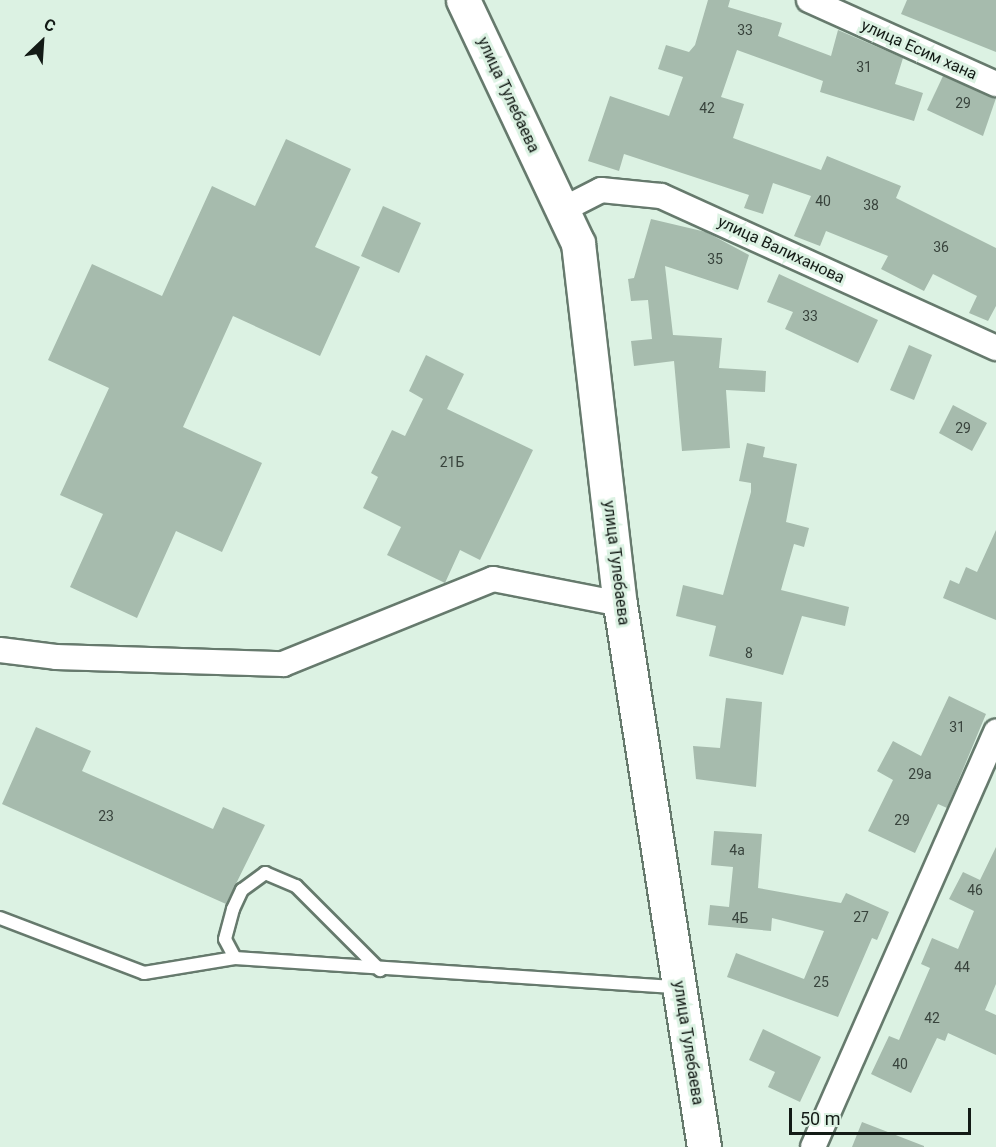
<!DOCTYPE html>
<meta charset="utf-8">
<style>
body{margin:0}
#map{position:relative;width:996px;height:1147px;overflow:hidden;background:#dcf2e3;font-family:Roboto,sans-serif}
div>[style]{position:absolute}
.building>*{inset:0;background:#a6bbad}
.roads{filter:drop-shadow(2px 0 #667a6d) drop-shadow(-2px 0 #667a6d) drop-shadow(0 2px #667a6d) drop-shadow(0 -2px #667a6d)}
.lane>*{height:12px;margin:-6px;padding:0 6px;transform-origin:6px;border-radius:6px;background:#fff}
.street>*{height:24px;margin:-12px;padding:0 12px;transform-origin:12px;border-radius:12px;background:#fff}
.secondary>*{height:33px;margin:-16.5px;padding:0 16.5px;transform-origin:16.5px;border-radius:16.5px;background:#fff}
span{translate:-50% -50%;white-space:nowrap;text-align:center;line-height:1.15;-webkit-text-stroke:6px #dcf2e3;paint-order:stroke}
.number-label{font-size:14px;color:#38433c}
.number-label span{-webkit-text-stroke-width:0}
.street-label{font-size:16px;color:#131b16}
.north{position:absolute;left:12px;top:12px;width:60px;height:60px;-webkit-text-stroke:4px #dcf2e3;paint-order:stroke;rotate:25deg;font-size:16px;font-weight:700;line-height:24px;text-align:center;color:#131b16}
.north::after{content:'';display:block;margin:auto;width:21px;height:27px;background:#131b16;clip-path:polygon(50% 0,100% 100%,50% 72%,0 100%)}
.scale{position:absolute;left:789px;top:1108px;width:182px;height:27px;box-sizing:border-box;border:3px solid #131b16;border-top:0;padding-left:8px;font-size:18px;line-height:21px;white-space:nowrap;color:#131b16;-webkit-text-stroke:4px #dcf2e3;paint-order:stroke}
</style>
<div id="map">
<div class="building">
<div style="clip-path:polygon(708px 0,730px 0,728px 7px,782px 23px,778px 36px,831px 56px,838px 30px,903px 58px,895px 84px,923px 93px,914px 121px,820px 92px,823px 81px,737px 50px,721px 97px,744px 104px,733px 138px,821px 170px,827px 156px,901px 186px,896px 198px,996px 248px,996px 306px,988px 321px,969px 313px,977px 296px,933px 274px,924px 291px,881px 269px,888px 256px,826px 231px,820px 246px,794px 236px,811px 196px,773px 183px,763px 214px,744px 208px,749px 195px,624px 154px,619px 171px,588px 161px,610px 96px,669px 116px,683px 77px,658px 69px,666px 45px,689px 52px,695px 45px)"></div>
<div style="clip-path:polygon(907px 0,996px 0,996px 52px,901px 14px)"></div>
<div style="clip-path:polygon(943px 76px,996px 98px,983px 136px,927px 110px)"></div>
<div style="clip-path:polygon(286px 139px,351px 169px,315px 247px,360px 267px,320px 356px,233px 316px,183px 427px,262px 463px,222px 552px,176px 531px,137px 618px,70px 587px,103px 514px,60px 495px,109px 388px,48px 360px,92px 264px,162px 296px,212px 186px,255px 206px)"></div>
<div style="clip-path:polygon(383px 206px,421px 223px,399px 273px,361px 256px)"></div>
<div style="clip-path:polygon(651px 219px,706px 232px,749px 255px,738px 290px,665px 266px,673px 335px,722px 338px,719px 368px,766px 371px,765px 392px,726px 390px,730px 448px,682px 451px,674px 361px,634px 366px,631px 341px,652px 339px,648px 300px,631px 301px,628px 279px,634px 278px)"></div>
<div style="clip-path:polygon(779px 274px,878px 320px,858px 363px,785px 329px,793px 312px,767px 302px)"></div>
<div style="clip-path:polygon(909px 345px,932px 355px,914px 400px,890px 390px)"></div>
<div style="clip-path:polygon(426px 355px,464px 374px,447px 409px,533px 450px,480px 560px,460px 550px,445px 583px,387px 555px,401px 527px,363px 508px,378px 477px,371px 473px,392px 430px,405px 436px,423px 399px,409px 391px)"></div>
<div style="clip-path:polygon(953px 405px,987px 423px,972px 451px,939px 433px)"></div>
<div style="clip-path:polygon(747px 443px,765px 447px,763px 457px,797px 464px,786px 522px,809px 528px,804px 547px,794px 544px,781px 590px,849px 607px,845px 626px,802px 616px,783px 675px,709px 656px,716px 626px,676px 616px,683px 585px,723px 595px,751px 492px,751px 483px,739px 481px)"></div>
<div style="clip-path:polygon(996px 530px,996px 620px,943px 598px,950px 580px,959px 584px,966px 567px,977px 572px)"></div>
<div style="clip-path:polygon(949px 696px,986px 714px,949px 803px,947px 808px,938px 804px,915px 853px,868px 831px,893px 780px,877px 771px,893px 741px,921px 756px)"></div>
<div style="clip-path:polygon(726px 698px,762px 702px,756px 787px,696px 779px,693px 746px,720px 748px)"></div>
<div style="clip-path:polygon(36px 727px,91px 751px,82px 771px,213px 829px,223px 807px,265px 825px,226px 904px,2px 804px)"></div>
<div style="clip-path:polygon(714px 831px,762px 834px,758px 888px,841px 903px,846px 893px,889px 912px,877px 940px,872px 938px,838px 1017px,727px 977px,736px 953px,804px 979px,824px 931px,772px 918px,771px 931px,708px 925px,710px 905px,729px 907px,733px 867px,711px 865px)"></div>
<div style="clip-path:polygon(996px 847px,996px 984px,985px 1010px,996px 1015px,996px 1055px,948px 1033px,945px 1041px,937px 1038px,911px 1093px,871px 1074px,889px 1036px,899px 1040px,930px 968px,921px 964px,932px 938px,958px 949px,974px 911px,949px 899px,963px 872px,980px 880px)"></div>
<div style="clip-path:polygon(763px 1029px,821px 1057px,800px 1102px,768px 1087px,775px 1072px,749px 1060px)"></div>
<div style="clip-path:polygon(862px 1122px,924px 1146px,924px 1147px,852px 1147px)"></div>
</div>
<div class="roads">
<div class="lane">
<div style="left:0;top:918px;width:154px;rotate:20.9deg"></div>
<div style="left:144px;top:973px;width:92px;rotate:-9.4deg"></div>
<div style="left:235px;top:958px;width:443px;rotate:3.8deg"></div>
<div style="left:235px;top:958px;width:21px;rotate:-118deg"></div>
<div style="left:225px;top:939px;width:31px;rotate:-75deg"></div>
<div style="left:233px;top:909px;width:21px;rotate:-65deg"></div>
<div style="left:242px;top:890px;width:29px;rotate:-36deg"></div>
<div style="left:265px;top:873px;width:34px;rotate:23deg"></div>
<div style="left:296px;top:886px;width:119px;rotate:45deg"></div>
</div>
<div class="street">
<div style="left:809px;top:0;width:205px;rotate:24.2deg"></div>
<div style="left:562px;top:210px;width:44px;rotate:-27.1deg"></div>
<div style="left:601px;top:190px;width:60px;rotate:5.7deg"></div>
<div style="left:661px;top:196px;width:368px;rotate:24.4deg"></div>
<div style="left:0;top:650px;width:56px;rotate:7.1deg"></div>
<div style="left:56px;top:657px;width:227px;rotate:1.8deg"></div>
<div style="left:283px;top:664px;width:227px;rotate:-22deg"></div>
<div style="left:493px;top:579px;width:129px;rotate:11.1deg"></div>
<div style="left:813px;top:1147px;width:454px;rotate:-66.2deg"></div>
</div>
<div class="secondary">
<div style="left:463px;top:0;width:269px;rotate:64.7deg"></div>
<div style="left:578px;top:243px;width:363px;rotate:83.4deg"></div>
<div style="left:620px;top:604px;width:549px;rotate:81.21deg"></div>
</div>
</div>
<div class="number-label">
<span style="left:745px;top:30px">33</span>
<span style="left:864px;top:67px">31</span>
<span style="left:963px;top:103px">29</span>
<span style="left:707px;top:108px">42</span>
<span style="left:823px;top:201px">40</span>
<span style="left:871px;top:205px">38</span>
<span style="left:941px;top:247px">36</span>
<span style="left:715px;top:259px">35</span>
<span style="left:810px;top:316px">33</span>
<span style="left:963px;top:428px">29</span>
<span style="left:452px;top:462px">21Б</span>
<span style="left:749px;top:653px">8</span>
<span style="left:957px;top:727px">31</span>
<span style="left:920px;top:774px">29а</span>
<span style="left:106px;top:816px">23</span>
<span style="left:902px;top:820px">29</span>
<span style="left:737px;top:850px">4а</span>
<span style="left:975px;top:890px">46</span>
<span style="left:861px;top:917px">27</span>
<span style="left:740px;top:918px">4Б</span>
<span style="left:962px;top:967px">44</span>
<span style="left:821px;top:982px">25</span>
<span style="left:932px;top:1018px">42</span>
<span style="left:900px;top:1064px">40</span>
</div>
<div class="street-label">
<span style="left:919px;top:50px;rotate:24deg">улица Есим хана</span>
<span style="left:508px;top:95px;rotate:65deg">улица Тулебаева</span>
<span style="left:781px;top:250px;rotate:25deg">улица Валиханова</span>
<span style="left:616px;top:563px;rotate:83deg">улица Тулебаева</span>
<span style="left:688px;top:1043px;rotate:81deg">улица Тулебаева</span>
</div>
<div class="north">С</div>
<div class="scale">50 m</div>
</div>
